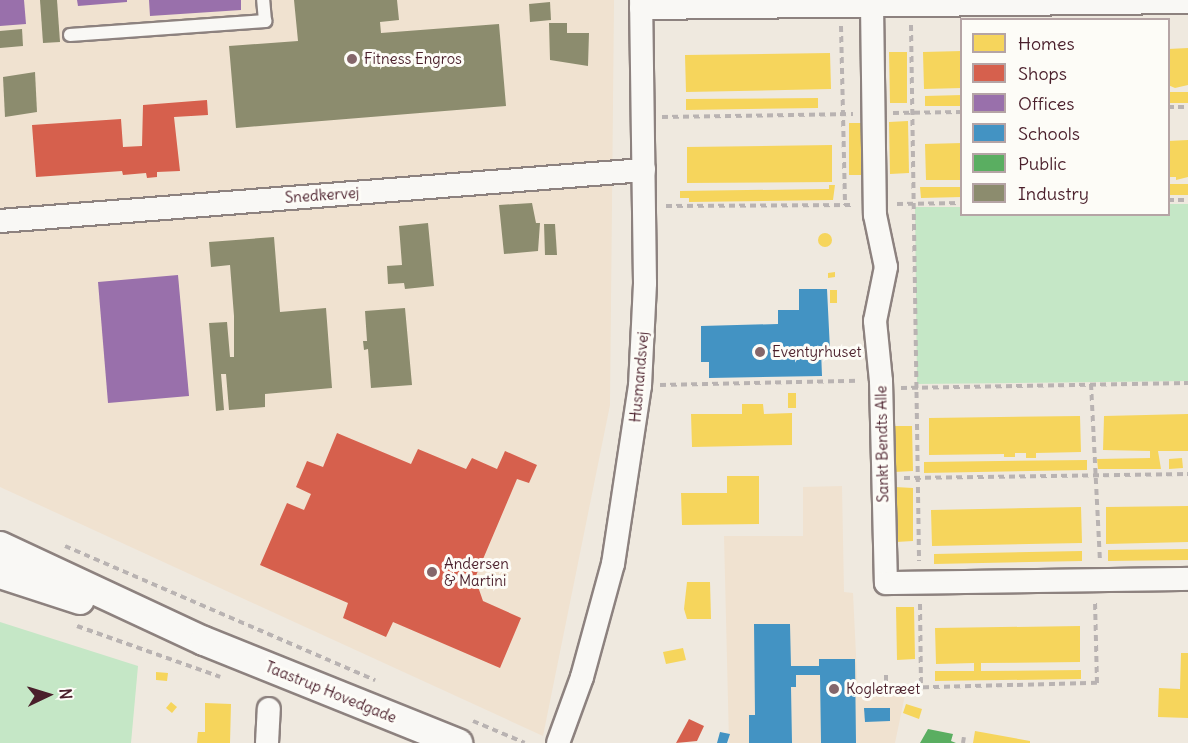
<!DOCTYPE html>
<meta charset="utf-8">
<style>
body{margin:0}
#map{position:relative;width:1188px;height:743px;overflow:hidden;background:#efe9df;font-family:Delius,sans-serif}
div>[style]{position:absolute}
.built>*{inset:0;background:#f0e2d0}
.green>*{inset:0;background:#c5e7c6}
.homes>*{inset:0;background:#f6d55c}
.round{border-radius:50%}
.shops>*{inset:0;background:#d6604d}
.offices>*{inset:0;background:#9970ab}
.schools>*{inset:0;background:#4393c3}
.public>*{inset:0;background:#5aae61}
.industry>*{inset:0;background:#8c8c6e}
.path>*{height:4px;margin-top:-2px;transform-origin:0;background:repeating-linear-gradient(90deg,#b9b3b2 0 6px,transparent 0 10.5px)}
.roads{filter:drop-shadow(2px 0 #8d827f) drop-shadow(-2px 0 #8d827f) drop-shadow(0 2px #8d827f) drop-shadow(0 -2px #8d827f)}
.service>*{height:12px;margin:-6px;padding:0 6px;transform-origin:6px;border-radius:6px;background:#f9f8f5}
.minor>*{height:22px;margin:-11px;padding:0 11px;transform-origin:11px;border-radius:11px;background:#f9f8f5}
.tertiary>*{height:28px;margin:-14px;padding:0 14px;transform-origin:14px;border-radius:14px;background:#f9f8f5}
.dots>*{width:16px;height:16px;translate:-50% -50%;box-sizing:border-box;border:3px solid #fdfcf7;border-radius:50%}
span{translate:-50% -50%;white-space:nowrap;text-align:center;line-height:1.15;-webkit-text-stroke:6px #fdfcf7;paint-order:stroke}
.poi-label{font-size:15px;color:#4a1f2b}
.left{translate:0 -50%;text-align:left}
.street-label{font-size:15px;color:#4a1f2b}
.legend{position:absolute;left:960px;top:18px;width:210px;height:198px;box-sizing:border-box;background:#fdfcf7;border:2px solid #b5a4a5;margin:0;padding:8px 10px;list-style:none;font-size:18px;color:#4a1f2b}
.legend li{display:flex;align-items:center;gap:12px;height:30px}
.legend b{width:30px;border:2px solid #b5a4a5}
.north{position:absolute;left:18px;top:665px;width:60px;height:60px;-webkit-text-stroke:4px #fdfcf7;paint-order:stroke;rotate:86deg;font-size:16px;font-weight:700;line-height:24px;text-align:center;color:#4a1f2b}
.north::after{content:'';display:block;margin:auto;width:21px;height:27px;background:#4a1f2b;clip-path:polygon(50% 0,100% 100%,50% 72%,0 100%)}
</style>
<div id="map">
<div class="built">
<div style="clip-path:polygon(0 0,614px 0,610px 405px,543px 736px,0 487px)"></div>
<div style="clip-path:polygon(842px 486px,844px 592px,853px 593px,858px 696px,905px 695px,895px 743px,729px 743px,724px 536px,803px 536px,803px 487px)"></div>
</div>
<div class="green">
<div style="clip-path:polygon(1169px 204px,1188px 204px,1188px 381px,917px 384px,915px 207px,961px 207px,962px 214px,1168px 214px)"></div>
<div style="clip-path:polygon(0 622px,138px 666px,131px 743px,0 743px)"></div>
</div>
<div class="homes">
<div style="clip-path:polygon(1188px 48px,1188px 85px,1175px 88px,1168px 85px,1168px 49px)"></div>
<div style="clip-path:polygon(962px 51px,962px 88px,924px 89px,923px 52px)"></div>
<div style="clip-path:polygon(889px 52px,907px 52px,907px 103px,890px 103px)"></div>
<div style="clip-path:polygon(830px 53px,831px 89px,686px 92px,685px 55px)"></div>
<div style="clip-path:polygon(1168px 92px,1188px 92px,1188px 103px,1168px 103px)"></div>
<div style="clip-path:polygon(962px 95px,962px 106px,925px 106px,925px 96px)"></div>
<div style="clip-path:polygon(818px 98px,818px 108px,686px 110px,686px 99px)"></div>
<div style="clip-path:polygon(908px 121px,909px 173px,890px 174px,889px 122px)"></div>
<div style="clip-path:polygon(849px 123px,868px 123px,868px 175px,849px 175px)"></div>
<div style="clip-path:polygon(1188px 140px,1188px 177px,1176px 180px,1176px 177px,1168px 177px,1168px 141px)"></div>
<div style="clip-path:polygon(962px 143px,962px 180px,926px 180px,925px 144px)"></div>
<div style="clip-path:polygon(832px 145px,832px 182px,687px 183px,687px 147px)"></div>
<div style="clip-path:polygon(1168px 184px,1188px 184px,1188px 195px,1168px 195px)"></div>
<div style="clip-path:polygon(829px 185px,835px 185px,833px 200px,689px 202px,689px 198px,680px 198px,680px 191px,829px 189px)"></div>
<div style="clip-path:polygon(920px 187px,962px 187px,962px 197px,921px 198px)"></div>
<div class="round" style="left:818px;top:233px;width:14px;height:14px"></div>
<div style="clip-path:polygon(835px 272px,835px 277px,828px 278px,828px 273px)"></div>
<div style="clip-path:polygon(830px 290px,837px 290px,837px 303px,830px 303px)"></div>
<div style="clip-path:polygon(788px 393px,796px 393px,796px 408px,788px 408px)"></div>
<div style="clip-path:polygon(742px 404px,763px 404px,764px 414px,792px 413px,792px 445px,692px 447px,691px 414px,742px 414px)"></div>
<div style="clip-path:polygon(1188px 414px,1188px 451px,1158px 451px,1161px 469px,1098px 469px,1097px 459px,1150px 458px,1150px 451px,1103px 450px,1104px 416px)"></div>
<div style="clip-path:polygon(1080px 416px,1081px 452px,1036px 453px,1036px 458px,1026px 458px,1026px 453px,1015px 453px,1015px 457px,1004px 457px,1004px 454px,929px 455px,929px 418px)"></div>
<div style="clip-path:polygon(894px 426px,912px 426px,913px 471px,894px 472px)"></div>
<div style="clip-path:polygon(1182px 458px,1183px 468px,1169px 469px,1169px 459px)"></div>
<div style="clip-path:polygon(1087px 460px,1087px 470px,924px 473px,924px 462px)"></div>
<div style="clip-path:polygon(727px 476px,759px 476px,759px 524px,682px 525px,681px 493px,727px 493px)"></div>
<div style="clip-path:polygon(895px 487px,913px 488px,913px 541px,896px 542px)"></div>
<div style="clip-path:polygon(1188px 506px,1188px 542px,1106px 544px,1106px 507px)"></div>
<div style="clip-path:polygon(1081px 507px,1082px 543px,932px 546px,931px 510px)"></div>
<div style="clip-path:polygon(1188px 549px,1188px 560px,1108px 561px,1108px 550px)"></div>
<div style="clip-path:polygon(1082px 551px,1082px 561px,934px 564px,934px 554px)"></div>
<div style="clip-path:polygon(687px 582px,710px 582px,711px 619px,687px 619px,684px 609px)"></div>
<div style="clip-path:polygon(896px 607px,914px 607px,915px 659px,897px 660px)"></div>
<div style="clip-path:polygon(1080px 626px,1080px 662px,981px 663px,981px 671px,1081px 670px,1081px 679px,935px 681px,935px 671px,974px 671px,974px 663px,936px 664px,935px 628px)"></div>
<div style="clip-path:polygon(683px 648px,686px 660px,666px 664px,663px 652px)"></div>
<div style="clip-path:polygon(1181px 653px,1188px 653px,1188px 718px,1158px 717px,1159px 688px,1180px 689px)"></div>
<div style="clip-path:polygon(156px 672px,168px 673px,167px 681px,156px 680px)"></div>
<div style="clip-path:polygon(171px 702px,177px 707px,172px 713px,166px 708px)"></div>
<div style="clip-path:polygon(205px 703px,231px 704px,230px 743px,197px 743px,198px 732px,205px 732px)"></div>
<div style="clip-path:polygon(906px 704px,922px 709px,919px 719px,903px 713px)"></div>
<div style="clip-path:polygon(975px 731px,1030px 741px,1030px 743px,973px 743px)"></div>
</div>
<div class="shops">
<div style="clip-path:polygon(207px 100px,208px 115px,174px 117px,180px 171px,157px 172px,157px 177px,147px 178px,146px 173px,123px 175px,122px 171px,36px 177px,32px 125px,121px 119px,123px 147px,142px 146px,143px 105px)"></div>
<div style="clip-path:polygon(337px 433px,411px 464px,418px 449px,466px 469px,472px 458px,497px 469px,505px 451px,537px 465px,529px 483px,517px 479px,475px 578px,483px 601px,521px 618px,500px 668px,393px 622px,386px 637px,343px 618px,348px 603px,260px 565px,287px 503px,304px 510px,311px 494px,296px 487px,307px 461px,323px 467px)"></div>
<div style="clip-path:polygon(689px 719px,704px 726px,697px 741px,676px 743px)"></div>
</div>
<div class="offices">
<div style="clip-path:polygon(0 0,24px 0,26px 24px,0 26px)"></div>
<div style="clip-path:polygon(77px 0,127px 0,127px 2px,78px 6px)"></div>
<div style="clip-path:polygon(149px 0,241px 0,241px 10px,150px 16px)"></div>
<div style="clip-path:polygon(178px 275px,189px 396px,108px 403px,98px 282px)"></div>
</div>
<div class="schools">
<div style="clip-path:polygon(799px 289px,827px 289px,830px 350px,821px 350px,822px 376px,709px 378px,709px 362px,701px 362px,701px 326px,778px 324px,778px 310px,799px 310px)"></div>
<div style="clip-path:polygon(754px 624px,790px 624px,791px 666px,819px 666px,819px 659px,855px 659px,856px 743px,821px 743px,820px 675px,796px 675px,796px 687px,791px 687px,792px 743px,749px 743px,749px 715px,755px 715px)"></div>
<div style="clip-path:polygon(864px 708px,890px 708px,890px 721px,865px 722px)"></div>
<div style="clip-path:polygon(720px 732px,730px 734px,727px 743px,717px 743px)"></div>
</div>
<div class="public">
<div style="clip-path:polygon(928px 729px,953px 734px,951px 741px,956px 743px,920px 743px)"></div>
</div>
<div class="industry">
<div style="clip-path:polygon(40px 0,57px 0,60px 42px,43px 43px)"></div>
<div style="clip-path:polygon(294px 0,397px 0,399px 20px,380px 22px,381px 33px,499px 24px,506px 106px,236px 128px,229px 46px,298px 41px)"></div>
<div style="clip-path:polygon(550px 2px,551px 20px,530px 22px,529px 4px)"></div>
<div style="clip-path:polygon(549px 23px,567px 23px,567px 33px,589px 33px,588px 66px,550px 60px)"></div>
<div style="clip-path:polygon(22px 29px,23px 46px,0 48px,0 31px)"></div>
<div style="clip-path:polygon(35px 72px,37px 112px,5px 117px,3px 77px)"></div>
<div style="clip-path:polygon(532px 203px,536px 223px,540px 223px,538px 251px,504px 254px,499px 205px)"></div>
<div style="clip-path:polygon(428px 223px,434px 286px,405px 289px,404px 283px,388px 284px,387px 266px,402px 265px,399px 226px)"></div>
<div style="clip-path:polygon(544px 224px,555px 224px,557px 255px,545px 255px)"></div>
<div style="clip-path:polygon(274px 237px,280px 312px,326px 308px,332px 388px,265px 394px,265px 407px,229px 410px,226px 374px,221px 374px,224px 410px,216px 411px,209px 323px,227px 322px,230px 357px,234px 357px,234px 316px,230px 265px,211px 267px,209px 242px)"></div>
<div style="clip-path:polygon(405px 308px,412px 385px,371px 388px,368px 349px,364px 350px,363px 341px,367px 341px,365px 311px)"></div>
</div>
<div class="path">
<div style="left:911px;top:25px;width:536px;rotate:89.14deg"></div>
<div style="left:841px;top:26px;width:179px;rotate:88.7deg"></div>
<div style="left:1168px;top:107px;width:20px"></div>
<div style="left:893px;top:113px;width:69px;rotate:-0.8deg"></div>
<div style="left:662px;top:117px;width:191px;rotate:-0.9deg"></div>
<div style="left:1168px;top:200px;width:20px"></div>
<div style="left:897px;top:204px;width:65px;rotate:-0.9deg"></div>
<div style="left:666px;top:206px;width:187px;rotate:-0.3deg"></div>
<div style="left:1091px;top:384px;width:175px;rotate:87.1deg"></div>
<div style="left:660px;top:385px;width:199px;rotate:-1.2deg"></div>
<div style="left:901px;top:388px;width:287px;rotate:-1deg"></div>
<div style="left:904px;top:478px;width:284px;rotate:-0.8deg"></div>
<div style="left:65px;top:546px;width:338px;rotate:23.4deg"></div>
<div style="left:920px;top:604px;width:83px;rotate:89.3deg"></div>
<div style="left:77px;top:626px;width:152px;rotate:19.6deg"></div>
<div style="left:886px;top:675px;width:13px;rotate:90deg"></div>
<div style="left:860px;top:689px;width:237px;rotate:-1.5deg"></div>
<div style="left:1097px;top:683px;width:83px;rotate:-91.4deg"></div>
<div style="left:473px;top:721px;width:56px;rotate:22.9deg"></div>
<div style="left:963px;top:743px;width:6px;rotate:-81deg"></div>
</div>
<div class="roads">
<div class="service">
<div style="left:70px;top:35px;width:196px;rotate:-4.1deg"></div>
<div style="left:265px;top:21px;width:21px;rotate:-95deg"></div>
</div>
<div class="minor">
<div style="left:872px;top:5px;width:210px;rotate:89.2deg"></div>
<div style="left:875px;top:215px;width:53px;rotate:78.1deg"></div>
<div style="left:886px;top:267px;width:55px;rotate:101.5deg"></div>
<div style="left:875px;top:321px;width:60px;rotate:84.3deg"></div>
<div style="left:881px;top:381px;width:202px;rotate:88.6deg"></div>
<div style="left:886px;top:583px;width:302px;rotate:-0.8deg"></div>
<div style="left:641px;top:8px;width:547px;rotate:-0.63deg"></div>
<div style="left:0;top:221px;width:646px;rotate:-4.53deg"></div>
<div style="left:267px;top:743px;width:34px;rotate:-87deg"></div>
<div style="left:558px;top:743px;width:70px;rotate:-70deg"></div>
<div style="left:582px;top:677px;width:117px;rotate:-74.7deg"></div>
<div style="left:613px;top:564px;width:180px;rotate:-81.4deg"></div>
<div style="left:640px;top:386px;width:103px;rotate:-87.2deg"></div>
<div style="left:645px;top:283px;width:283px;rotate:-90.8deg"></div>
</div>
<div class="tertiary">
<div style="left:0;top:546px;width:225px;rotate:25deg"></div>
<div style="left:204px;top:641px;width:274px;rotate:21.9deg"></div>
<div style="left:0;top:574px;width:84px;rotate:18deg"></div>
</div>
</div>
<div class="dots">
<div style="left:352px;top:59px;background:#84666a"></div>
<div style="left:760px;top:352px;background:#84666a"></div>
<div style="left:432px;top:572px;background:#84666a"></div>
<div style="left:834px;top:689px;background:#84666a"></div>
</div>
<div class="poi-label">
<span class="left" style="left:364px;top:59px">Fitness Engros</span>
<span class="left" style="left:772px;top:352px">Eventyrhuset</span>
<span class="left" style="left:444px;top:572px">Andersen<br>&amp; Martini</span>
<span class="left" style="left:846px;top:689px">Kogletræet</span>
</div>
<div class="street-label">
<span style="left:322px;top:195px;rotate:-4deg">Snedkervej</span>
<span style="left:639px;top:377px;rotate:-85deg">Husmandsvej</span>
<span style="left:882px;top:444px;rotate:-91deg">Sankt Bendts Alle</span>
<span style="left:331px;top:692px;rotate:22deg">Taastrup Hovedgade</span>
</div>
<ul class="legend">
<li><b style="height:16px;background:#f6d55c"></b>Homes</li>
<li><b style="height:16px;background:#d6604d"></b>Shops</li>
<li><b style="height:16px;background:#9970ab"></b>Offices</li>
<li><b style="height:16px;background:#4393c3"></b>Schools</li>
<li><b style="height:16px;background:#5aae61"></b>Public</li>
<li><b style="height:16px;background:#8c8c6e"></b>Industry</li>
</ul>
<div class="north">N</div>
</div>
